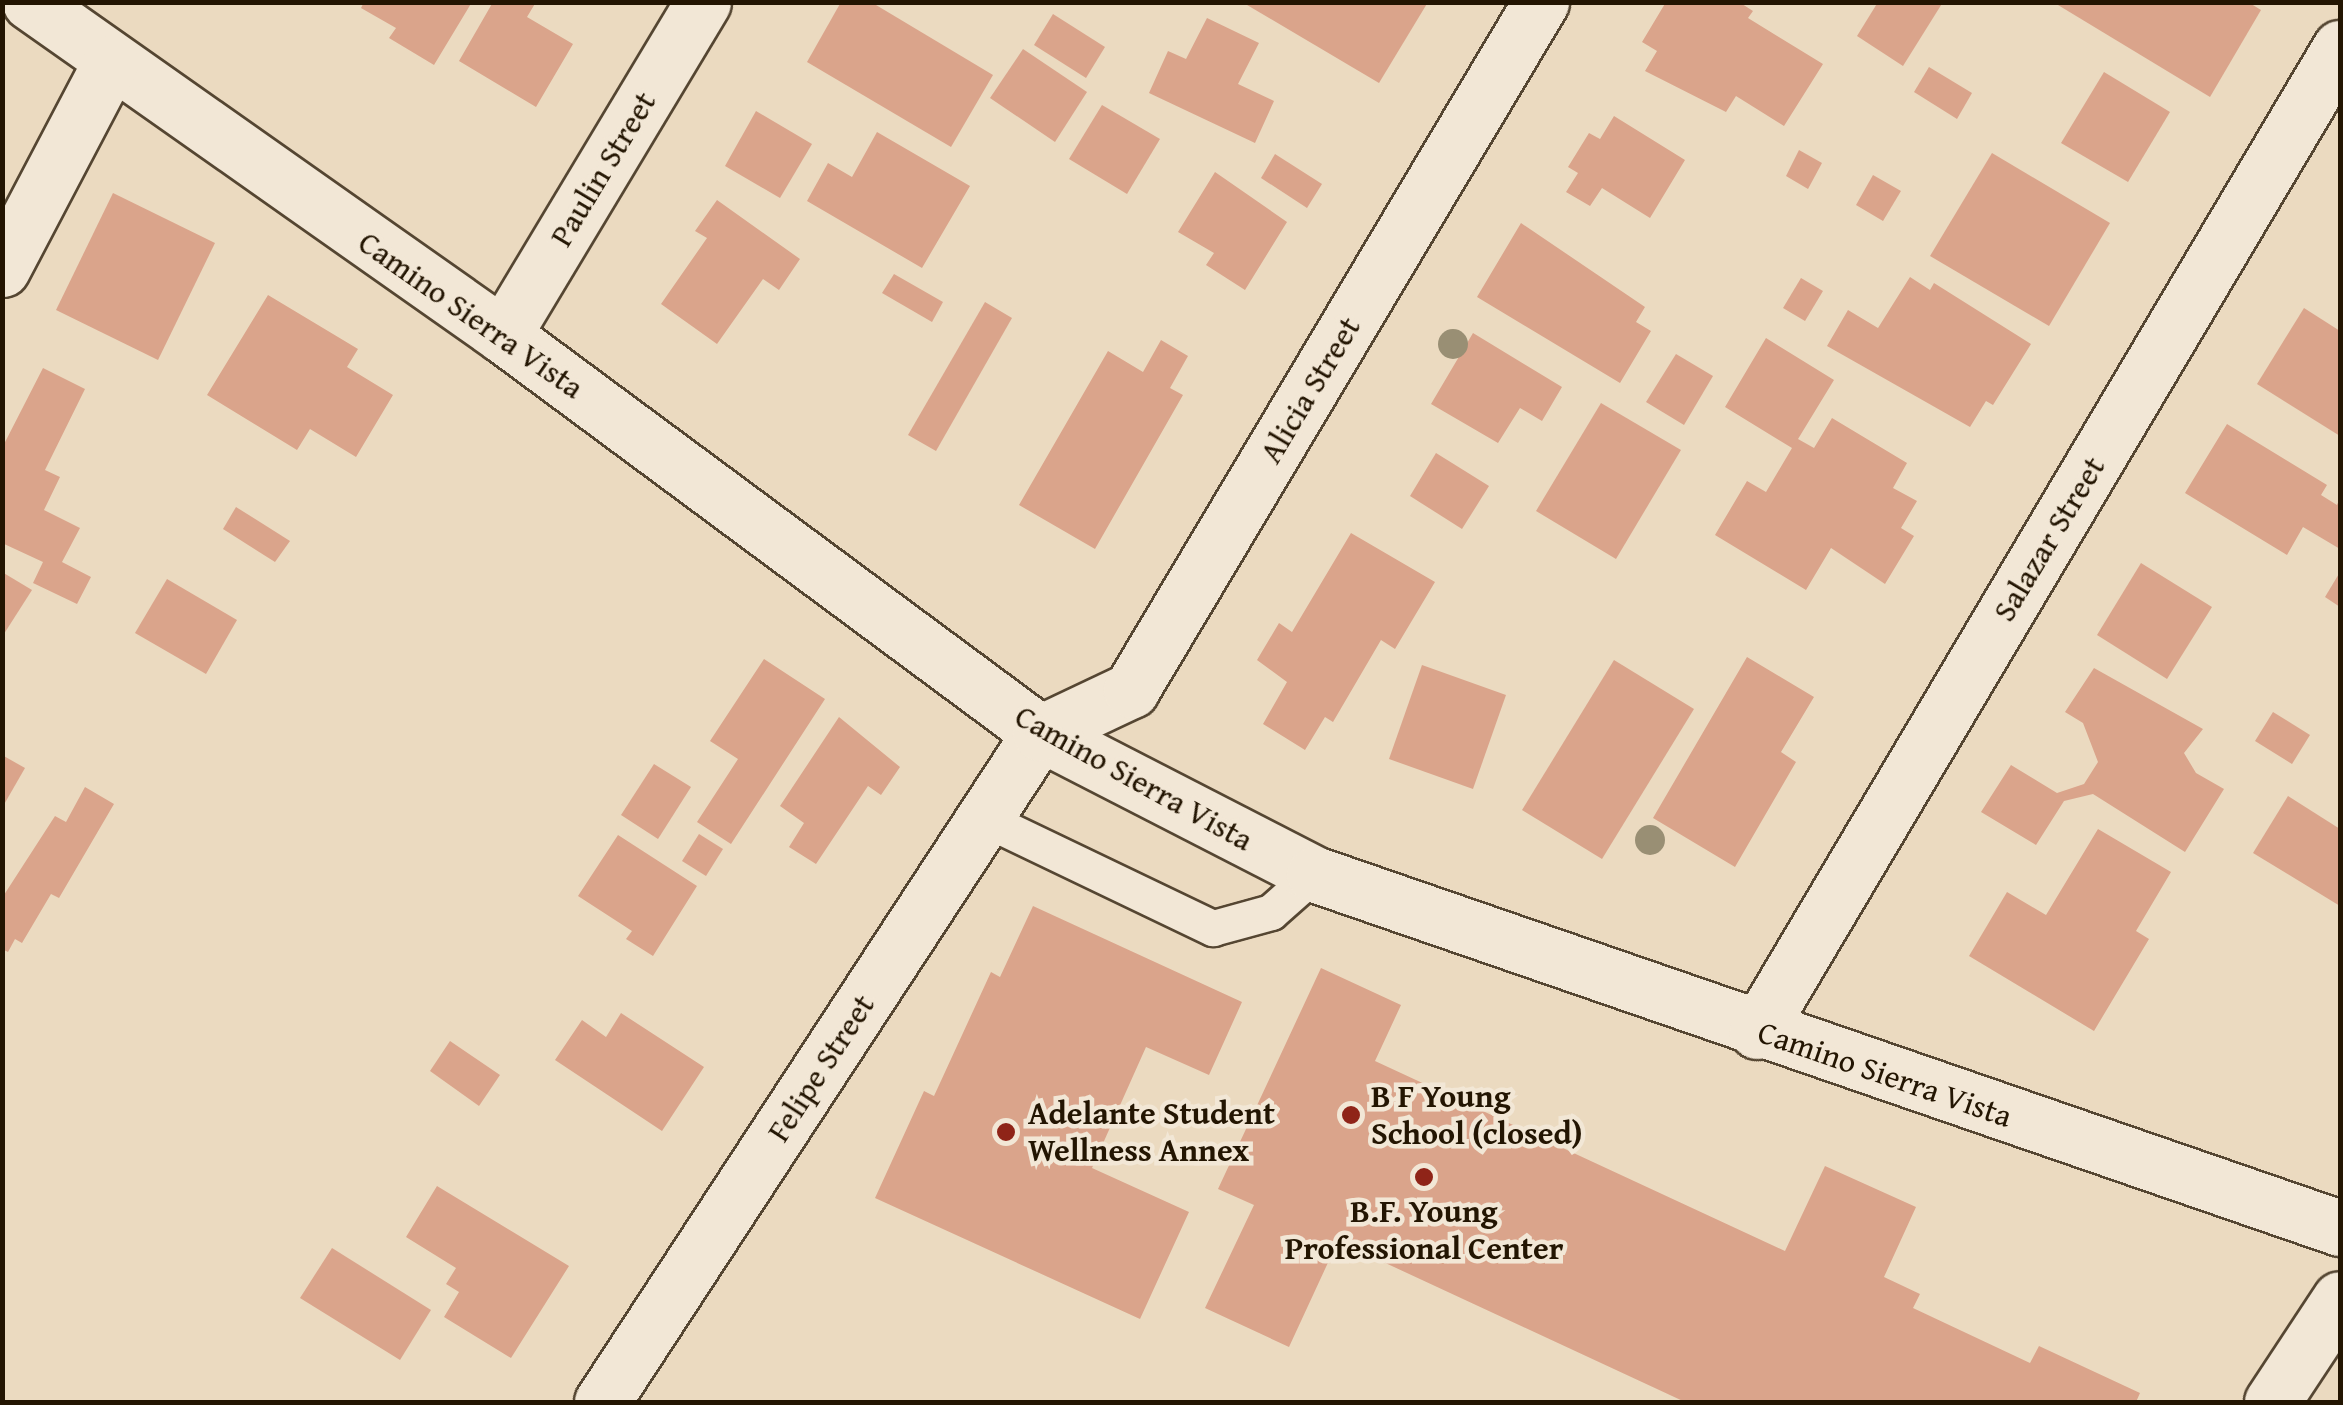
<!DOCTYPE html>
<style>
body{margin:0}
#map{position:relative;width:2343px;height:1405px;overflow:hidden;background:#ebdac0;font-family:"Gentium Book Plus",serif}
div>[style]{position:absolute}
.building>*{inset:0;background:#daa48b}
.roads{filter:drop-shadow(2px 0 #554632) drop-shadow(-2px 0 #554632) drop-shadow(0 2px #554632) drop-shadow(0 -2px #554632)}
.service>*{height:35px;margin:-17.5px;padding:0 17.5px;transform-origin:17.5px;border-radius:17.5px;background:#f2e7d6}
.minor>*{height:55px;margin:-27.5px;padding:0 27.5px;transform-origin:27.5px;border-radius:27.5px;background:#f2e7d6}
.trees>*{width:30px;height:30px;margin:-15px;border-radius:50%;background:#998f74}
.dots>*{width:28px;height:28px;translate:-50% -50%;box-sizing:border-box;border:5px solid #f2e7d6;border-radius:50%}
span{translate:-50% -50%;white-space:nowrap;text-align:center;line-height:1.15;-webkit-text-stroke:9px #f2e7d6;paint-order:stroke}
.street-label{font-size:32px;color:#231502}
.poi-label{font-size:32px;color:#231502;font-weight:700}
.left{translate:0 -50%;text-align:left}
.frame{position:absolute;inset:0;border:5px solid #231502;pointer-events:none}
</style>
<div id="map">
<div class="building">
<div style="clip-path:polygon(364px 2px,472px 2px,434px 65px,389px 38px,396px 28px,361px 8px)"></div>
<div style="clip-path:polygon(493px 2px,536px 2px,527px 17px,573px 44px,536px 107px,459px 61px)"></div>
<div style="clip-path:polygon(841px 2px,871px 2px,993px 75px,951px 147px,807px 62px)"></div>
<div style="clip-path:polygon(1242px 2px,1428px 2px,1379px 83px)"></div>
<div style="clip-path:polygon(1666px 2px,1739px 2px,1753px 11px,1748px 18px,1823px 64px,1784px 126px,1736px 96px,1726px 112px,1645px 71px,1657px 51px,1642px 42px)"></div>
<div style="clip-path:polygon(1878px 2px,1943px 2px,1903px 66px,1857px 36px)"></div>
<div style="clip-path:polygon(2053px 2px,2248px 2px,2261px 10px,2210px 97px)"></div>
<div style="clip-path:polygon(1053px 14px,1105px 47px,1086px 78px,1034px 45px)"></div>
<div style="clip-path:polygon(1207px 18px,1259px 43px,1238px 84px,1274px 101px,1255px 143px,1149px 93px,1168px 51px,1186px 59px)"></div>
<div style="clip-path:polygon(1023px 49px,1087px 92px,1055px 142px,990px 98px)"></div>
<div style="clip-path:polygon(1929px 67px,1972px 93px,1957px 119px,1914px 92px)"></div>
<div style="clip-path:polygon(2104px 72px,2170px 112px,2128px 182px,2061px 143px)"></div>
<div style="clip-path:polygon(1102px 105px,1160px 139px,1127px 194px,1069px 159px)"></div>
<div style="clip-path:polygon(756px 111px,812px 144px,780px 198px,725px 166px)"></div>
<div style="clip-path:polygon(1614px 116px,1685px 160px,1650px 218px,1602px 188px,1590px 206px,1566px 192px,1578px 173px,1568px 167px,1589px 133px,1600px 139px)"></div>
<div style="clip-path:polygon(877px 132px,970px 186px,922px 268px,807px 201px,828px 163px,852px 177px)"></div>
<div style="clip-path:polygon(1799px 150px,1822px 163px,1808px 189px,1786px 176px)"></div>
<div style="clip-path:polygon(1992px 153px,2110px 223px,2049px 326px,1930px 256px)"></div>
<div style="clip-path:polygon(1275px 154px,1322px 184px,1307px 208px,1261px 178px)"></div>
<div style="clip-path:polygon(1215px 172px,1287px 222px,1245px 290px,1206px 265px,1214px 253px,1178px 232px)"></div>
<div style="clip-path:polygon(1873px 175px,1901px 191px,1883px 221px,1856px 205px)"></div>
<div style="clip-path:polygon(113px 193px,215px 243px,158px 360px,56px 310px)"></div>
<div style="clip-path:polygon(717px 200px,800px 259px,779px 290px,763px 279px,717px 344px,661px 304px,707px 238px,695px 231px)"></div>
<div style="clip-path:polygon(1521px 223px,1645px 307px,1636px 322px,1651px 331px,1620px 383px,1477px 297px)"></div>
<div style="clip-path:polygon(894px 274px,943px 302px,932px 322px,882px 293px)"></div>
<div style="clip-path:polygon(1910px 277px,1930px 290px,1934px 283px,2031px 344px,1993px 405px,1986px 401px,1970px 427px,1827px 346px,1848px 310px,1878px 328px)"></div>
<div style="clip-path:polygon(1801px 278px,1823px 291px,1805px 321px,1783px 308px)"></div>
<div style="clip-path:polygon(268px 295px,358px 349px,347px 367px,393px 395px,356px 457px,310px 429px,297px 450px,207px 395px)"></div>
<div style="clip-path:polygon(985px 302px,1012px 318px,936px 451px,908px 435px)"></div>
<div style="clip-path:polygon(2304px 308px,2340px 331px,2340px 436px,2257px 384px)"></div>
<div style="clip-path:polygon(1473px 333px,1562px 387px,1542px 421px,1520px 408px,1498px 443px,1431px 404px)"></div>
<div style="clip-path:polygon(1766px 338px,1834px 380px,1798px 439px,1814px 448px,1832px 418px,1907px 463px,1893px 488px,1917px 501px,1901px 528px,1914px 536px,1885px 584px,1831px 548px,1806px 590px,1715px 535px,1747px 481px,1766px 492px,1792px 448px,1725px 407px)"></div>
<div style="clip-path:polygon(1161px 340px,1188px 356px,1170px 388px,1183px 395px,1095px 549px,1019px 505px,1108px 351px,1143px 372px)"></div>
<div style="clip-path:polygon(1676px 354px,1713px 376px,1684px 425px,1646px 402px)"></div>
<div style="clip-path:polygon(43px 368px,85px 389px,45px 470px,60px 477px,44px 510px,80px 528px,62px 562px,91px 577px,77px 604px,33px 583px,43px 562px,2px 543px,2px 448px)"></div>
<div style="clip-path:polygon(1601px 403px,1681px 450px,1616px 559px,1536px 511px)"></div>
<div style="clip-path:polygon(2227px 424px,2327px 485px,2321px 495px,2337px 505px,2340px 498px,2340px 549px,2303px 527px,2287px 555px,2185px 493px)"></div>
<div style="clip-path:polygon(1436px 453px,1489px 486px,1462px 529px,1410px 496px)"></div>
<div style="clip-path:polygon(236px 507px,290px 541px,275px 562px,223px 529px)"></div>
<div style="clip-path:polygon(1351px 533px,1435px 582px,1395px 649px,1381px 640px,1333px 722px,1325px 717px,1305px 750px,1263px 724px,1287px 682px,1257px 660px,1279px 623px,1292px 632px)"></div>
<div style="clip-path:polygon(2141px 563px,2212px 607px,2167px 679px,2097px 635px)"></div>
<div style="clip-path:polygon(2px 572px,32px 590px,2px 637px)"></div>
<div style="clip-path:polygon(2340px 572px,2340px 607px,2325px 597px)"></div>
<div style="clip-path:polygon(167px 579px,237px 620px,206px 674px,135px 633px)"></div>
<div style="clip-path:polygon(1747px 657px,1814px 697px,1781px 752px,1796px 762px,1735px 867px,1653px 818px)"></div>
<div style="clip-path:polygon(764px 659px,825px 699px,731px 844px,697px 822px,738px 759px,710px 741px)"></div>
<div style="clip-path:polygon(1614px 660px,1694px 709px,1602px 859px,1522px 810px)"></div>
<div style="clip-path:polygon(1422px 665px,1506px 695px,1473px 789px,1389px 759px)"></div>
<div style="clip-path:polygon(2094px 668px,2203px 729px,2184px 753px,2196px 773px,2224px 789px,2185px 852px,2093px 794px,2064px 801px,2036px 845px,1981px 812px,2011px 765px,2057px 793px,2084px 784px,2098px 762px,2083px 723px,2065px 712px)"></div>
<div style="clip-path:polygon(2273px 712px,2310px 735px,2292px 764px,2255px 741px)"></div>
<div style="clip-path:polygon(839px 717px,900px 767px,881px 795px,868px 786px,816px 864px,789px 847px,804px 823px,780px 806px)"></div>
<div style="clip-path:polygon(2px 755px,25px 768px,2px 808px)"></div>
<div style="clip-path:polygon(654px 764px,691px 787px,658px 839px,621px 815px)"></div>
<div style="clip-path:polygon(85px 787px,114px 804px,59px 898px,51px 894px,22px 943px,15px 939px,8px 952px,2px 949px,2px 898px,55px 816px,66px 822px)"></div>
<div style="clip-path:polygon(2288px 796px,2340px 829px,2340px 906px,2253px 853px)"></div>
<div style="clip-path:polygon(2098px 829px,2171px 872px,2136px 931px,2149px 939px,2094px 1031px,1969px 956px,2007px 892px,2046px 915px)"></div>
<div style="clip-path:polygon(699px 834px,723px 849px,706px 876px,682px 861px)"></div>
<div style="clip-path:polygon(618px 835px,697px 886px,653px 956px,626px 939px,632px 931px,578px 896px)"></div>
<div style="clip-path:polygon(1033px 906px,1242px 1002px,1209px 1075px,1146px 1047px,1092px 1168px,1189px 1212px,1140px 1319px,875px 1198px,924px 1091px,934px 1096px,991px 972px,1000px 977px)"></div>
<div style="clip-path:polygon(1321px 968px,1401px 1005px,1375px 1061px,1785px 1251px,1825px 1166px,1916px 1207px,1884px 1277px,1920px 1294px,1913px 1308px,2030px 1363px,2039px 1346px,2140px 1393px,2136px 1402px,1685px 1402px,1338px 1241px,1289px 1347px,1205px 1308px,1254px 1205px,1218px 1189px)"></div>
<div style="clip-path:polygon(621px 1013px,704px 1067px,662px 1131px,555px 1060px,582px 1020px,606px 1037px)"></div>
<div style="clip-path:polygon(450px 1041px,500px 1075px,479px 1106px,430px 1071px)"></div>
<div style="clip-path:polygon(437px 1186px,569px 1266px,511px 1358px,444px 1317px,459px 1292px,446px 1284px,456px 1268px,406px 1237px)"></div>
<div style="clip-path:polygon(332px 1248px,431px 1310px,400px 1360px,300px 1298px)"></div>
</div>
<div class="roads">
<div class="service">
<div style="left:983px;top:818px;width:255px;rotate:25.6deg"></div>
<div style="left:1213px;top:928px;width:60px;rotate:-15.4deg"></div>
<div style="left:1271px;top:912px;width:57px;rotate:-41.5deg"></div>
</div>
<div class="minor">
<div style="left:30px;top:2px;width:578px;rotate:35.15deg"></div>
<div style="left:503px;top:335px;width:668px;rotate:36.54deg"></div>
<div style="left:1040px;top:733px;width:308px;rotate:27.2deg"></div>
<div style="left:1314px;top:874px;width:1085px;rotate:19.04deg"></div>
<div style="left:2px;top:269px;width:233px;rotate:-62.3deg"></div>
<div style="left:503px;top:335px;width:388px;rotate:-59deg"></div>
<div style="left:1757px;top:1031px;width:1143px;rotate:-59.33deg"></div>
<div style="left:602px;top:1402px;width:800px;rotate:-56.79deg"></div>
<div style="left:1040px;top:733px;width:101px;rotate:-25.3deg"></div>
<div style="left:1131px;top:690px;width:801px;rotate:-59.21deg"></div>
<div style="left:2272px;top:1402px;width:123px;rotate:-56.6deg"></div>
</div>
</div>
<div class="trees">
<div style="left:1453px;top:344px"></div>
<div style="left:1650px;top:840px"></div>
</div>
<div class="dots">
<div style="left:1351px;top:1115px;background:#8f2418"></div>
<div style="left:1006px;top:1132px;background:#8f2418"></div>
<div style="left:1424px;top:1177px;background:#8f2418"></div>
</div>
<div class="street-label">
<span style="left:603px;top:169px;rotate:-59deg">Paulin Street</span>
<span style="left:471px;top:315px;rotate:35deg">Camino Sierra Vista</span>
<span style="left:1310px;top:390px;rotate:-59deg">Alicia Street</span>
<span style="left:2049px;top:539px;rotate:-59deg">Salazar Street</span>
<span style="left:1134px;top:778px;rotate:29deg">Camino Sierra Vista</span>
<span style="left:821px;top:1068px;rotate:-57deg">Felipe Street</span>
<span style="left:1885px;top:1074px;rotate:19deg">Camino Sierra Vista</span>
</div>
<div class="poi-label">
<span class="left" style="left:1371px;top:1115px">B F Young<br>School (closed)</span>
<span class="left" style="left:1028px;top:1132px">Adelante Student<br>Wellness Annex</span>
<span style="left:1424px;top:1230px">B.F. Young<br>Professional Center</span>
</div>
<div class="frame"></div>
</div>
